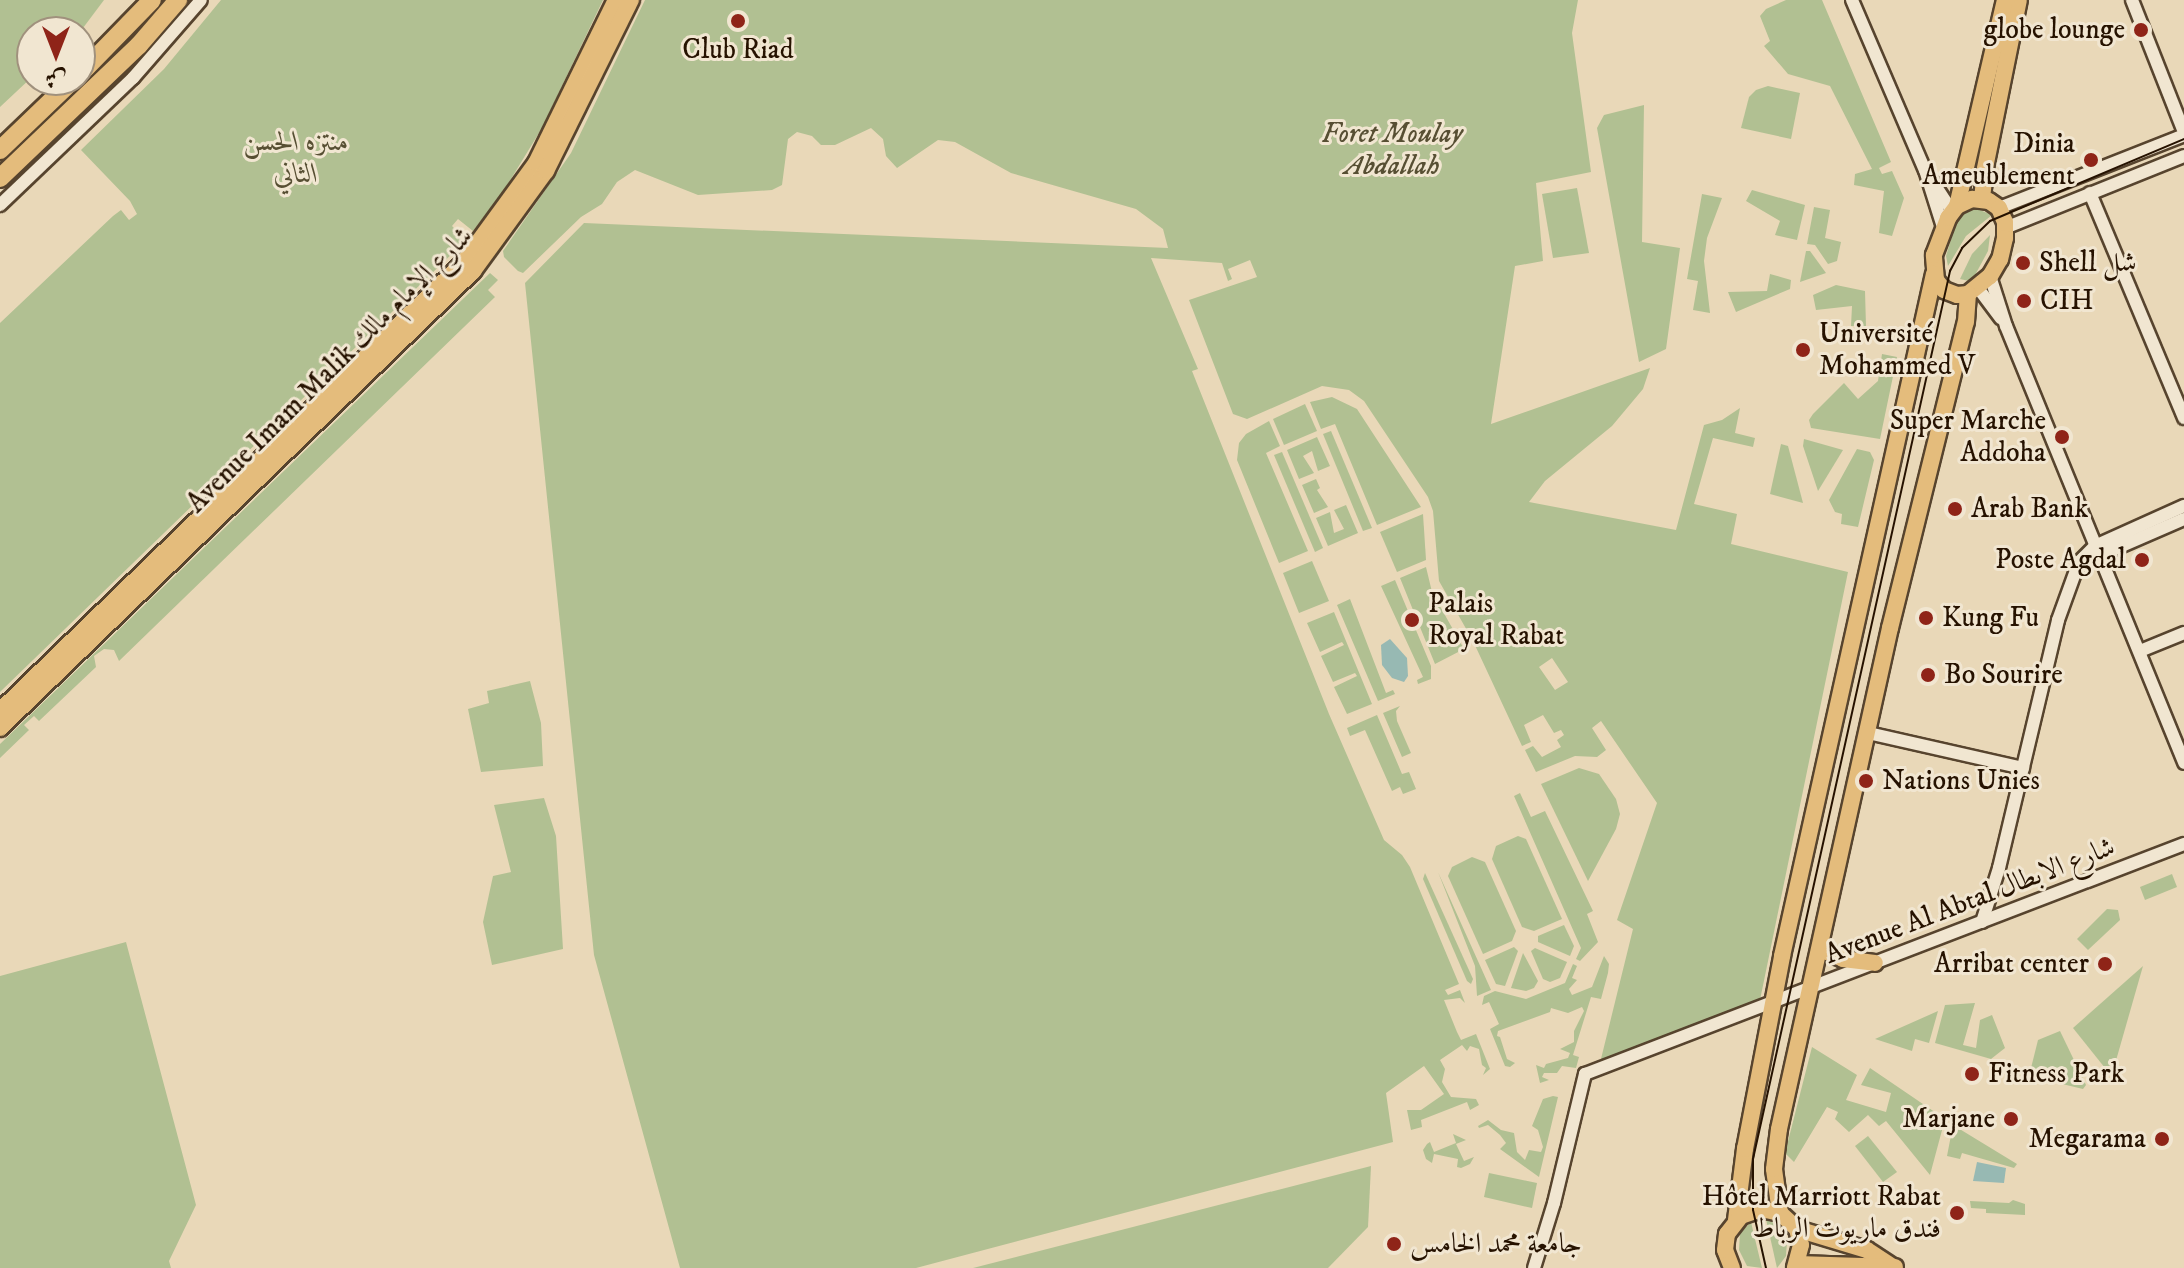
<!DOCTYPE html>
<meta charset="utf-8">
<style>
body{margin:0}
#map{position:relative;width:2184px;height:1268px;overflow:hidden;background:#e9d8b8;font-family:"IM FELL DW Pica",Amiri,serif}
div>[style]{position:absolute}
.green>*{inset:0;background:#b1c092}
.water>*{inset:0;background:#97b9b3}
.roads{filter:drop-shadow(2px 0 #57442e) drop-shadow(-2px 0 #57442e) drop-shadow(0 2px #57442e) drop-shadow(0 -2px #57442e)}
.minor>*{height:12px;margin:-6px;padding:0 6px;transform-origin:6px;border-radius:6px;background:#f1e6d1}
.major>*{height:16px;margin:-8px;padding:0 8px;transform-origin:8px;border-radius:8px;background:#e4bc7c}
.highway>*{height:18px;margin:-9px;padding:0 9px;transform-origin:9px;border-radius:9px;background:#e4bc7c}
.tram>*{height:2px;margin:-1px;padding:0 1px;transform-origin:1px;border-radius:1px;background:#261200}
.dots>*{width:22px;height:22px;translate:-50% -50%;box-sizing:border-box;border:4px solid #f1e6d1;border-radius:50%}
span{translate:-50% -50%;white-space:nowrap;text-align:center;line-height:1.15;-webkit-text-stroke:6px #f1e6d1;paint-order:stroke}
.poi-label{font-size:28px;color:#261200}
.right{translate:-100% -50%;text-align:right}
.left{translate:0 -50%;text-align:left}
.park-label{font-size:28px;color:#574f33;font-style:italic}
.street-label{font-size:28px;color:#261200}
.north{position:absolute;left:16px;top:16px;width:80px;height:80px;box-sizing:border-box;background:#f1e6d1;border:2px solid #a0917d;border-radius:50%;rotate:180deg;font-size:22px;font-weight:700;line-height:32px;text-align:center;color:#261200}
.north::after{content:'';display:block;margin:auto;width:28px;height:36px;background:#8f2418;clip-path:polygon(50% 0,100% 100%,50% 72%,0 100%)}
</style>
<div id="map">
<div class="green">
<div style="clip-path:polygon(0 0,104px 0,80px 32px,32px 32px,32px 77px,0 107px)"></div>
<div style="clip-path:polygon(163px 0,168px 0,146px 26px,0 168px,0 162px,126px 41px)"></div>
<div style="clip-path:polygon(221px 0,603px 0,542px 128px,503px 192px,473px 231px,458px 219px,452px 226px,466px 240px,458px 248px,0 692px,0 323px,113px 216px,121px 210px,129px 220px,137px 214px,130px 201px,81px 150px,164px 69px)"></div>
<div style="clip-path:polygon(evenodd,645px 0,1578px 0,1572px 33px,1591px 172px,1536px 183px,1543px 261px,1515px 266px,1491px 424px,1650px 368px,1643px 389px,1612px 426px,1545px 481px,1529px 502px,1676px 530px,1704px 425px,1722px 420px,1740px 408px,1735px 433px,1755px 438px,1753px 447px,1713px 438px,1694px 504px,1737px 514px,1731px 544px,1848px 572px,1760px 1000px,1599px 1067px,1633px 929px,1617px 920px,1657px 803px,1601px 721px,1592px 728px,1606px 750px,1597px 757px,1575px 756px,1536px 772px,1525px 750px,1533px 746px,1542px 757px,1561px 747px,1557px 740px,1564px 735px,1561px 730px,1554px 733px,1543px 715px,1524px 725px,1531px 742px,1522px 746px,1473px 641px,1439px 581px,1433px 511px,1428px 497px,1364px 401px,1349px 390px,1322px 386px,1247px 419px,1233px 414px,1189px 300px,1257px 277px,1250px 260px,1228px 269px,1232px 279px,1228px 281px,1222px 263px,1151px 258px,1198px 369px,1192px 371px,1329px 714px,1384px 840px,1402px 855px,1410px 867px,1459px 984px,1445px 990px,1448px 995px,1460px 990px,1465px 1003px,1460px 998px,1444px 1000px,1457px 1032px,1461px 1040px,1476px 1034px,1490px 1069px,1483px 1075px,1486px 1068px,1482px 1065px,1479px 1049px,1470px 1046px,1467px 1051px,1462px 1045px,1440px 1060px,1445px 1069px,1442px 1082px,1451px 1097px,1476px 1099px,1479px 1105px,1470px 1110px,1467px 1102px,1421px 1120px,1422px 1127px,1411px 1130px,1407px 1110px,1421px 1110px,1444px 1094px,1424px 1066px,1386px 1093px,1393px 1142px,916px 1268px,680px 1268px,594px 955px,525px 283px,584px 223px,1168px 248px,1163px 229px,1136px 209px,1011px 173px,955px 142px,938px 140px,897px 168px,886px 156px,883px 139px,871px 128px,835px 145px,821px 145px,812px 136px,797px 132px,788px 139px,782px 185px,772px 190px,698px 195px,635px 170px,617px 182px,602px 204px,581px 217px,523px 273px,518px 271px,504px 257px,503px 251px,571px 153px,645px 0,1552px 658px,1568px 682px,1555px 690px,1539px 667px,1552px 658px)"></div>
<div style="clip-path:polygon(1786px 0,1822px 0,1891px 162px,1879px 168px,1882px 174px,1892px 171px,1904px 198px,1892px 236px,1879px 233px,1884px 191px,1854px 185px,1855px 174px,1872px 169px,1830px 86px,1788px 74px,1764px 46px,1770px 41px,1760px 16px,1766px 9px)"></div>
<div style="clip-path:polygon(1768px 86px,1800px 93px,1791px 139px,1741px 128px,1749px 97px,1756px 90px)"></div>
<div style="clip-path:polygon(1644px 105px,1642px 242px,1680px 248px,1666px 349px,1639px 362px,1597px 128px,1604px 115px)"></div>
<div style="clip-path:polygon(1577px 188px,1589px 253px,1553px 258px,1542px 194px)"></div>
<div style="clip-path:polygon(1752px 190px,1805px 205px,1797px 240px,1775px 235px,1780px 221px,1746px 201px)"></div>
<div style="clip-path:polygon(1702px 194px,1722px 198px,1707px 238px,1704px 261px,1710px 313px,1693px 310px,1698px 281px,1687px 279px)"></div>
<div style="clip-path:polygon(1814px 207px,1830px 210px,1825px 238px,1841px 242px,1837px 261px,1828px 264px,1815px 245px,1807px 244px)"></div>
<div style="clip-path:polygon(1975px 208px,1992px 215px,1966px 236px,1948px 266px,1946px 256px,1956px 223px,1960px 216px)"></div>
<div style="clip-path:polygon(1990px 235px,1988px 251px,1974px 277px,1969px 281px,1960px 279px,1972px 254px)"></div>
<div style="clip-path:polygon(1806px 251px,1810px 251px,1826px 273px,1800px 282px)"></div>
<div style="clip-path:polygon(490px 273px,498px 280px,488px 290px,495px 297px,119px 661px,114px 650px,104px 649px,94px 656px,96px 667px,39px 721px,34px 716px,24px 725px,29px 730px,0 758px,0 744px)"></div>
<div style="clip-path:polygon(1770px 274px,1791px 280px,1790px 289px,1736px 312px,1728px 292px,1767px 291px)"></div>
<div style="clip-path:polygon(1836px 285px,1865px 291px,1866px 326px,1851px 326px,1852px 306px,1816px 310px,1813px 295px)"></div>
<div style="clip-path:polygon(1882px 354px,1897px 357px,1880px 439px,1811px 428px,1809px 420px,1813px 414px,1844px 383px,1858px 399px,1878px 381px)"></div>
<div style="clip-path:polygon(1332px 397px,1357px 409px,1421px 507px,1377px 525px,1335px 424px,1321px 429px,1310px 402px)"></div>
<div style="clip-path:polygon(1305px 404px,1317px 431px,1284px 445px,1273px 419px)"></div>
<div style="clip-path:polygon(1269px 421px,1280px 446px,1266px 453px,1308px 551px,1279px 563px,1237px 460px,1239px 443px,1246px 434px)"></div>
<div style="clip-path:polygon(1331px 431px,1372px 528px,1363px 531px,1323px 434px)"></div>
<div style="clip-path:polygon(1317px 437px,1330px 466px,1318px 471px,1312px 451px,1303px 456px,1314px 473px,1299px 479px,1287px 450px)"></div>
<div style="clip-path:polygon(1804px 439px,1843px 450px,1818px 491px,1803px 446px)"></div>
<div style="clip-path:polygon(1781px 444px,1788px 446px,1803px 503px,1770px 494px)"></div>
<div style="clip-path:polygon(1857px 449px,1870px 452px,1874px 460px,1858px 527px,1841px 524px,1842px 514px,1835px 512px,1829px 500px)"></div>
<div style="clip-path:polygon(1282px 452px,1323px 548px,1315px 552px,1274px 455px)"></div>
<div style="clip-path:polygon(1316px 479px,1320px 488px,1317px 490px,1328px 507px,1314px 513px,1302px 485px)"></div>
<div style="clip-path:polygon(1346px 505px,1358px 533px,1328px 546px,1316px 518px,1330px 512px,1334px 533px,1344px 529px,1334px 510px)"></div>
<div style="clip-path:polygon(1423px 514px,1426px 560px,1397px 572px,1380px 532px)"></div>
<div style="clip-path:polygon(1312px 561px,1329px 601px,1299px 613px,1283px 573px)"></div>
<div style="clip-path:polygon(1426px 567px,1432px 592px,1464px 649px,1435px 664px,1400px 578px)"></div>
<div style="clip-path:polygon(1395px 580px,1431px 666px,1431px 679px,1418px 684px,1417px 680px,1423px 677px,1381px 586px)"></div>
<div style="clip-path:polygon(1350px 599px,1386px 693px,1393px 690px,1395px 694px,1378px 701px,1337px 605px)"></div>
<div style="clip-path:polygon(1334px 612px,1372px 704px,1347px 714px,1334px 687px,1357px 676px,1355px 673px,1333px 682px,1321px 656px,1344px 645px,1342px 642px,1320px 652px,1307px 623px)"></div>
<div style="clip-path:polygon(530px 681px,541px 723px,543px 766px,481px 772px,468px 709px,489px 703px,487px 691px)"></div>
<div style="clip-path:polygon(1400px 706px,1396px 711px,1397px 721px,1411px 753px,1402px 757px,1383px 713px)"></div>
<div style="clip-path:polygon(1377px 715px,1402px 774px,1409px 772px,1416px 789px,1403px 794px,1400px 787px,1392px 791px,1365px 730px,1350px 736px,1347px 728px)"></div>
<div style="clip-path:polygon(1579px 768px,1599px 774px,1616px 799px,1620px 814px,1616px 829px,1588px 881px,1541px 784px)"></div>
<div style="clip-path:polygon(1520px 793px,1531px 817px,1545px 811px,1593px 911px,1587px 914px,1598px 942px,1580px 961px,1576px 959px,1581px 948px,1514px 796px)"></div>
<div style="clip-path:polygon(544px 798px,556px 836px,563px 949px,492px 965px,483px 922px,493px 876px,511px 872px,494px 805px)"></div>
<div style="clip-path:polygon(1518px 836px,1526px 839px,1562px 919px,1534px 931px,1522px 927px,1492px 859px,1496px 846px)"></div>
<div style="clip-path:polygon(1472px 857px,1485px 862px,1516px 931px,1512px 941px,1483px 954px,1448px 876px,1452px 867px)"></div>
<div style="clip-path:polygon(1438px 872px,1491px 990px,1477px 996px,1475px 966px)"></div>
<div style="clip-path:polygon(1425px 873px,1473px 979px,1471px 984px,1467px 981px,1423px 879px)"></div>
<div style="clip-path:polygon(2172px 874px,2177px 887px,2145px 900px,2140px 887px)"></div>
<div style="clip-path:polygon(2107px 909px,2118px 910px,2120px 920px,2088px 950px,2077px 939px)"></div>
<div style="clip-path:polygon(1564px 925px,1574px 946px,1570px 956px,1538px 942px,1538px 936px)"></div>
<div style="clip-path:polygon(126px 942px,196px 1205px,169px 1261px,171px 1268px,0 1268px,0 976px)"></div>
<div style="clip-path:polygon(1514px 947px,1518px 951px,1505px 986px,1496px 984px,1485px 960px)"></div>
<div style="clip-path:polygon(1535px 948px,1567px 962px,1560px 978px,1550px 982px,1543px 979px,1531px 951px)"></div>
<div style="clip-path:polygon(1523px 953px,1538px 981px,1534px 988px,1526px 991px,1511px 988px)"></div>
<div style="clip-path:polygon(1604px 956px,1609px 964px,1608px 973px,1601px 999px,1591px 997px,1573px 1055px,1579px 1057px,1576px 1068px,1562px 1066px,1557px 1073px,1544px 1073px,1542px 1077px,1549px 1080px,1540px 1083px,1536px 1065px,1544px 1068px,1546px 1064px,1568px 1058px,1570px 1053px,1560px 1049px,1574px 1042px,1574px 1031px,1584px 1011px,1582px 1007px,1568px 1013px,1551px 1008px,1550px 1012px,1498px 1031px,1497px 1036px,1500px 1037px,1507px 1059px,1515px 1063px,1510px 1067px,1505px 1066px,1490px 1029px,1499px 1024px,1489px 1002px,1482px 1005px,1484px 996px,1495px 991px,1526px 999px,1565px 983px,1573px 964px,1577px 966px,1572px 978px,1577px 980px,1569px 989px,1572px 995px,1592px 987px)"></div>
<div style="clip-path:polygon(2143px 966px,2113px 1071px,2109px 1073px,2073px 1028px)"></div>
<div style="clip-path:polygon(1975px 1003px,1963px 1045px,1976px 1048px,1980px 1020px,1992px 1015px,2005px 1048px,1991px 1059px,1935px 1043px,1945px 1005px)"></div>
<div style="clip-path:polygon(1938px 1011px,1929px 1043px,1915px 1039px,1912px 1051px,1875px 1039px)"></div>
<div style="clip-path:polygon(2060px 1031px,2086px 1085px,2083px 1089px,2029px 1076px,2038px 1040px)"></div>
<div style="clip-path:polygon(1812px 1047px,1857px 1075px,1846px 1100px,1886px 1112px,1891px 1093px,1861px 1085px,1870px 1068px,1945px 1119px,1930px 1175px,1886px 1121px,1879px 1126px,1868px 1115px,1849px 1132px,1835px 1119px,1838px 1112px,1827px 1107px,1794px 1162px,1785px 1153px)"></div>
<div style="clip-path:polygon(1553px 1096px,1558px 1097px,1539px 1177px,1500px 1149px,1506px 1143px,1500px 1135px,1488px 1125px,1479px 1128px,1478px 1126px,1488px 1120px,1501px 1130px,1514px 1133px,1517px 1152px,1525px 1160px,1529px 1150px,1541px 1152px,1543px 1147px,1538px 1130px,1532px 1126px,1543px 1099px)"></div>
<div style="clip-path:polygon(1953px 1125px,2017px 1164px,2014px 1168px,1962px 1153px,1960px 1159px,1947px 1156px)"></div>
<div style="clip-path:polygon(1453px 1134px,1466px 1140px,1456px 1144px,1464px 1161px,1474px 1157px,1470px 1164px,1461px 1168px,1457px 1167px,1458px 1159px,1434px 1154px,1432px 1163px,1426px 1159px,1423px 1150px,1427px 1144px,1430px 1142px,1434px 1152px,1456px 1143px)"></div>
<div style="clip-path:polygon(1868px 1136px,1897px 1172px,1883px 1182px,1855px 1146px)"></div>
<div style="clip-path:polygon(1371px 1166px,1368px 1227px,1328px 1268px,973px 1268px)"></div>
<div style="clip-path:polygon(1489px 1173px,1537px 1183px,1532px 1208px,1484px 1197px)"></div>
<div style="clip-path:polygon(2013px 1200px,2025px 1204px,2025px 1215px,1986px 1213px,1986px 1209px,1971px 1208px,1970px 1201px,2009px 1203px)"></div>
<div style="clip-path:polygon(1766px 1219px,1780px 1226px,1787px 1241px,1786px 1256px,1777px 1268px)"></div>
<div style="clip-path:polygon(1751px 1222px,1755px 1239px,1762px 1268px,1747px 1266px,1739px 1250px,1740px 1233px)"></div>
</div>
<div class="water">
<div style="clip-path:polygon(1390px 639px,1407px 658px,1408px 676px,1404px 682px,1392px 678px,1382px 665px,1381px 645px)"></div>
<div style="clip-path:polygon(1977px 1162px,2006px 1168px,2004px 1183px,1973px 1181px)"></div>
</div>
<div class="roads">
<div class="minor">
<div style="left:1852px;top:0;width:185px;rotate:66.8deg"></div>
<div style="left:1925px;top:170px;width:60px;rotate:72.5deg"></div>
<div style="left:2132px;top:0;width:142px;rotate:68.5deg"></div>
<div style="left:1933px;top:182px;width:35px;rotate:57deg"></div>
<div style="left:2090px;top:193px;width:244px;rotate:67.3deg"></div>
<div style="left:0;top:205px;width:184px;rotate:-43.7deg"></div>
<div style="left:133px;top:78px;width:103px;rotate:-48.9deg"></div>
<div style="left:1999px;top:208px;width:199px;rotate:-21.5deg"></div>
<div style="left:2005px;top:228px;width:193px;rotate:-21.9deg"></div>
<div style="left:1990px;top:276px;width:52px;rotate:72.3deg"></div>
<div style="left:2006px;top:326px;width:472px;rotate:67.8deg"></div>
<div style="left:1978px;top:288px;width:38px;rotate:53deg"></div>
<div style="left:2094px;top:558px;width:98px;rotate:-23.4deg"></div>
<div style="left:2140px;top:651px;width:48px;rotate:-22.2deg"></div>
<div style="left:1868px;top:733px;width:159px;rotate:12.7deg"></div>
<div style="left:1982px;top:922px;width:57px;rotate:-72.5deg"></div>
<div style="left:1999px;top:868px;width:255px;rotate:-76.6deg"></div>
<div style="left:2058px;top:620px;width:62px;rotate:-70.1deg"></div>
<div style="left:2079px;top:562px;width:23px;rotate:-45deg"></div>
<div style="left:2095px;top:546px;width:98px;rotate:-24.2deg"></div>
<div style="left:1534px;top:1268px;width:68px;rotate:-72.9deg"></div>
<div style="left:1554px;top:1203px;width:133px;rotate:-76.5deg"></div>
<div style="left:1585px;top:1074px;width:642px;rotate:-21.01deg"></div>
</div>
<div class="major">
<div style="left:1972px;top:199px;width:17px;rotate:7deg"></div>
<div style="left:1989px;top:201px;width:12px;rotate:35deg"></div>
<div style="left:1999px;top:208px;width:15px;rotate:67deg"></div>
<div style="left:2005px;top:222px;width:16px;rotate:90deg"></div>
<div style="left:2005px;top:238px;width:22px;rotate:103deg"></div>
<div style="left:2000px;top:259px;width:20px;rotate:120deg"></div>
<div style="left:1990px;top:276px;width:28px;rotate:141deg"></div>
<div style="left:1968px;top:294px;width:11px;rotate:175deg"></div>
<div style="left:1957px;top:295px;width:14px;rotate:-159deg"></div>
<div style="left:1944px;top:290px;width:13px;rotate:-129deg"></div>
<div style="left:1936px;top:280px;width:25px;rotate:-95deg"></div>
<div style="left:1934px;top:255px;width:40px;rotate:-69deg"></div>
<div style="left:1948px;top:218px;width:15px;rotate:-53deg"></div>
<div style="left:1957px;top:206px;width:17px;rotate:-25deg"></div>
<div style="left:1982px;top:199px;width:31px;rotate:-84deg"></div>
<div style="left:1985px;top:168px;width:171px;rotate:-78.6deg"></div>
<div style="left:1957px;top:206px;width:212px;rotate:-76.9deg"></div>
<div style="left:0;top:711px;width:644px;rotate:-44.06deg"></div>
<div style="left:463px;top:263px;width:124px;rotate:-53.9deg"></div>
<div style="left:536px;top:163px;width:182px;rotate:-63.9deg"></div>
<div style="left:0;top:728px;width:658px;rotate:-44.01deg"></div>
<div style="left:473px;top:271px;width:124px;rotate:-53.9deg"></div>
<div style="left:546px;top:171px;width:191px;rotate:-63.6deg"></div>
<div style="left:1820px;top:949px;width:25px;rotate:23deg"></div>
<div style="left:1843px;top:959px;width:32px;rotate:7deg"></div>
<div style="left:1780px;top:1213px;width:44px;rotate:-97.8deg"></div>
<div style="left:1774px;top:1169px;width:40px;rotate:-82.9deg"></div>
<div style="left:1779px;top:1129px;width:513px;rotate:-77.51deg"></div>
<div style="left:1890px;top:628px;width:315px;rotate:-76.1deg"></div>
<div style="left:1966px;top:322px;width:28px;rotate:-86deg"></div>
<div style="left:1736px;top:1220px;width:72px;rotate:-82.8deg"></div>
<div style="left:1745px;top:1149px;width:197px;rotate:-79.1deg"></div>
<div style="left:1782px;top:956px;width:699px;rotate:-77.44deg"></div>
<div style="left:1797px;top:1229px;width:73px;rotate:16.7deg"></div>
<div style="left:1867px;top:1250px;width:30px;rotate:33deg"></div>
<div style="left:1797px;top:1264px;width:98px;rotate:1.8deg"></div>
<div style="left:1732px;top:1268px;width:19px;rotate:-111deg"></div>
<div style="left:1725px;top:1250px;width:16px;rotate:-83deg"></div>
<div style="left:1727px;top:1234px;width:23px;rotate:-52deg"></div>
<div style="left:1741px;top:1216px;width:21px;rotate:-19deg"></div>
<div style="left:1761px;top:1209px;width:19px;rotate:12deg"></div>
<div style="left:1780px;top:1213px;width:23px;rotate:43deg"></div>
<div style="left:1797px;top:1229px;width:16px;rotate:76deg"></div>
<div style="left:1801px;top:1245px;width:24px;rotate:105deg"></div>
</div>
<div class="highway">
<div style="left:80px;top:74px;width:103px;rotate:-45.8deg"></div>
<div style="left:0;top:150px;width:101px;rotate:-43.8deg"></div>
<div style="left:0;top:178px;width:192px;rotate:-43.7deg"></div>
<div style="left:139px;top:45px;width:60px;rotate:-49.1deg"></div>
</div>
</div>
<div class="tram">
<div style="left:1766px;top:1268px;width:59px;rotate:-102.6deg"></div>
<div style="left:1753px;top:1210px;width:51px;rotate:-90deg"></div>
<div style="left:1753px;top:1159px;width:910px;rotate:-77.49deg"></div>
<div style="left:1950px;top:271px;width:26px;rotate:-62deg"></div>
<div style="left:1962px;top:248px;width:39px;rotate:-44deg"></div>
<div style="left:1990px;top:221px;width:211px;rotate:-22.9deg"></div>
</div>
<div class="dots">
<div style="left:738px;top:21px;background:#8f2418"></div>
<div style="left:2141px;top:30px;background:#8f2418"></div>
<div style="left:2091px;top:160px;background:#8f2418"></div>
<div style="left:2023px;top:263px;background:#8f2418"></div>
<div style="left:2024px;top:301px;background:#8f2418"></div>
<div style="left:1803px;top:350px;background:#8f2418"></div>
<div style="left:2062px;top:437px;background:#8f2418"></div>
<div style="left:1955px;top:509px;background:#8f2418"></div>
<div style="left:2142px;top:560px;background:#8f2418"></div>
<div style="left:1926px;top:618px;background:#8f2418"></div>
<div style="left:1412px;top:620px;background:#8f2418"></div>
<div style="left:1928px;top:675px;background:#8f2418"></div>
<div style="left:1866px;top:781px;background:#8f2418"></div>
<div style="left:2105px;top:964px;background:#8f2418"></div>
<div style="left:1972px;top:1074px;background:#8f2418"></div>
<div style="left:2011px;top:1119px;background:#8f2418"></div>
<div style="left:2162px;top:1139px;background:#8f2418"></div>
<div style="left:1957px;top:1213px;background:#8f2418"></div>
<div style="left:1394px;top:1244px;background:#8f2418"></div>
</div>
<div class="poi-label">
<span class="right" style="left:2125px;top:30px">globe lounge</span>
<span style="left:738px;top:50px">Club Riad</span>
<span class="right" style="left:2075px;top:160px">Dinia<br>Ameublement</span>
<span class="left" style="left:2039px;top:263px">Shell شل</span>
<span class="left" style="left:2040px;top:301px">CIH</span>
<span class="left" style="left:1819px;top:350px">Université<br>Mohammed V</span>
<span class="right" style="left:2046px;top:437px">Super Marche<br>Addoha</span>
<span class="left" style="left:1971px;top:509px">Arab Bank</span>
<span class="right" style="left:2126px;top:560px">Poste Agdal</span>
<span class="left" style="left:1428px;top:620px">Palais<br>Royal Rabat</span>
<span class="left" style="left:1942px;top:618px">Kung Fu</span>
<span class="left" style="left:1944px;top:675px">Bo Sourire</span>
<span class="left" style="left:1882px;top:781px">Nations Unies</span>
<span class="right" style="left:2089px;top:964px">Arribat center</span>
<span class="left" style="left:1988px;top:1074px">Fitness Park</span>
<span class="right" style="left:1995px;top:1119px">Marjane</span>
<span class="right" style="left:2146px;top:1139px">Megarama</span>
<span class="right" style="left:1941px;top:1213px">Hôtel Marriott Rabat<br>فندق ماريوت الرباط</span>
<span class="left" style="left:1410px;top:1244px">جامعة محمد الخامس</span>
</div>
<div class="park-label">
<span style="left:1392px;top:150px">Foret Moulay<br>Abdallah</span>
<span style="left:296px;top:158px">منتزه الحسن<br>الثاني</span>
</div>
<div class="street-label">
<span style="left:330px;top:370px;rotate:-45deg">Avenue Imam Malik شارع الإمام مالك</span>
<span style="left:1970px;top:901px;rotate:-21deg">Avenue Al Abtal شارع الابطال</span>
</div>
<div class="north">ش</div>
</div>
